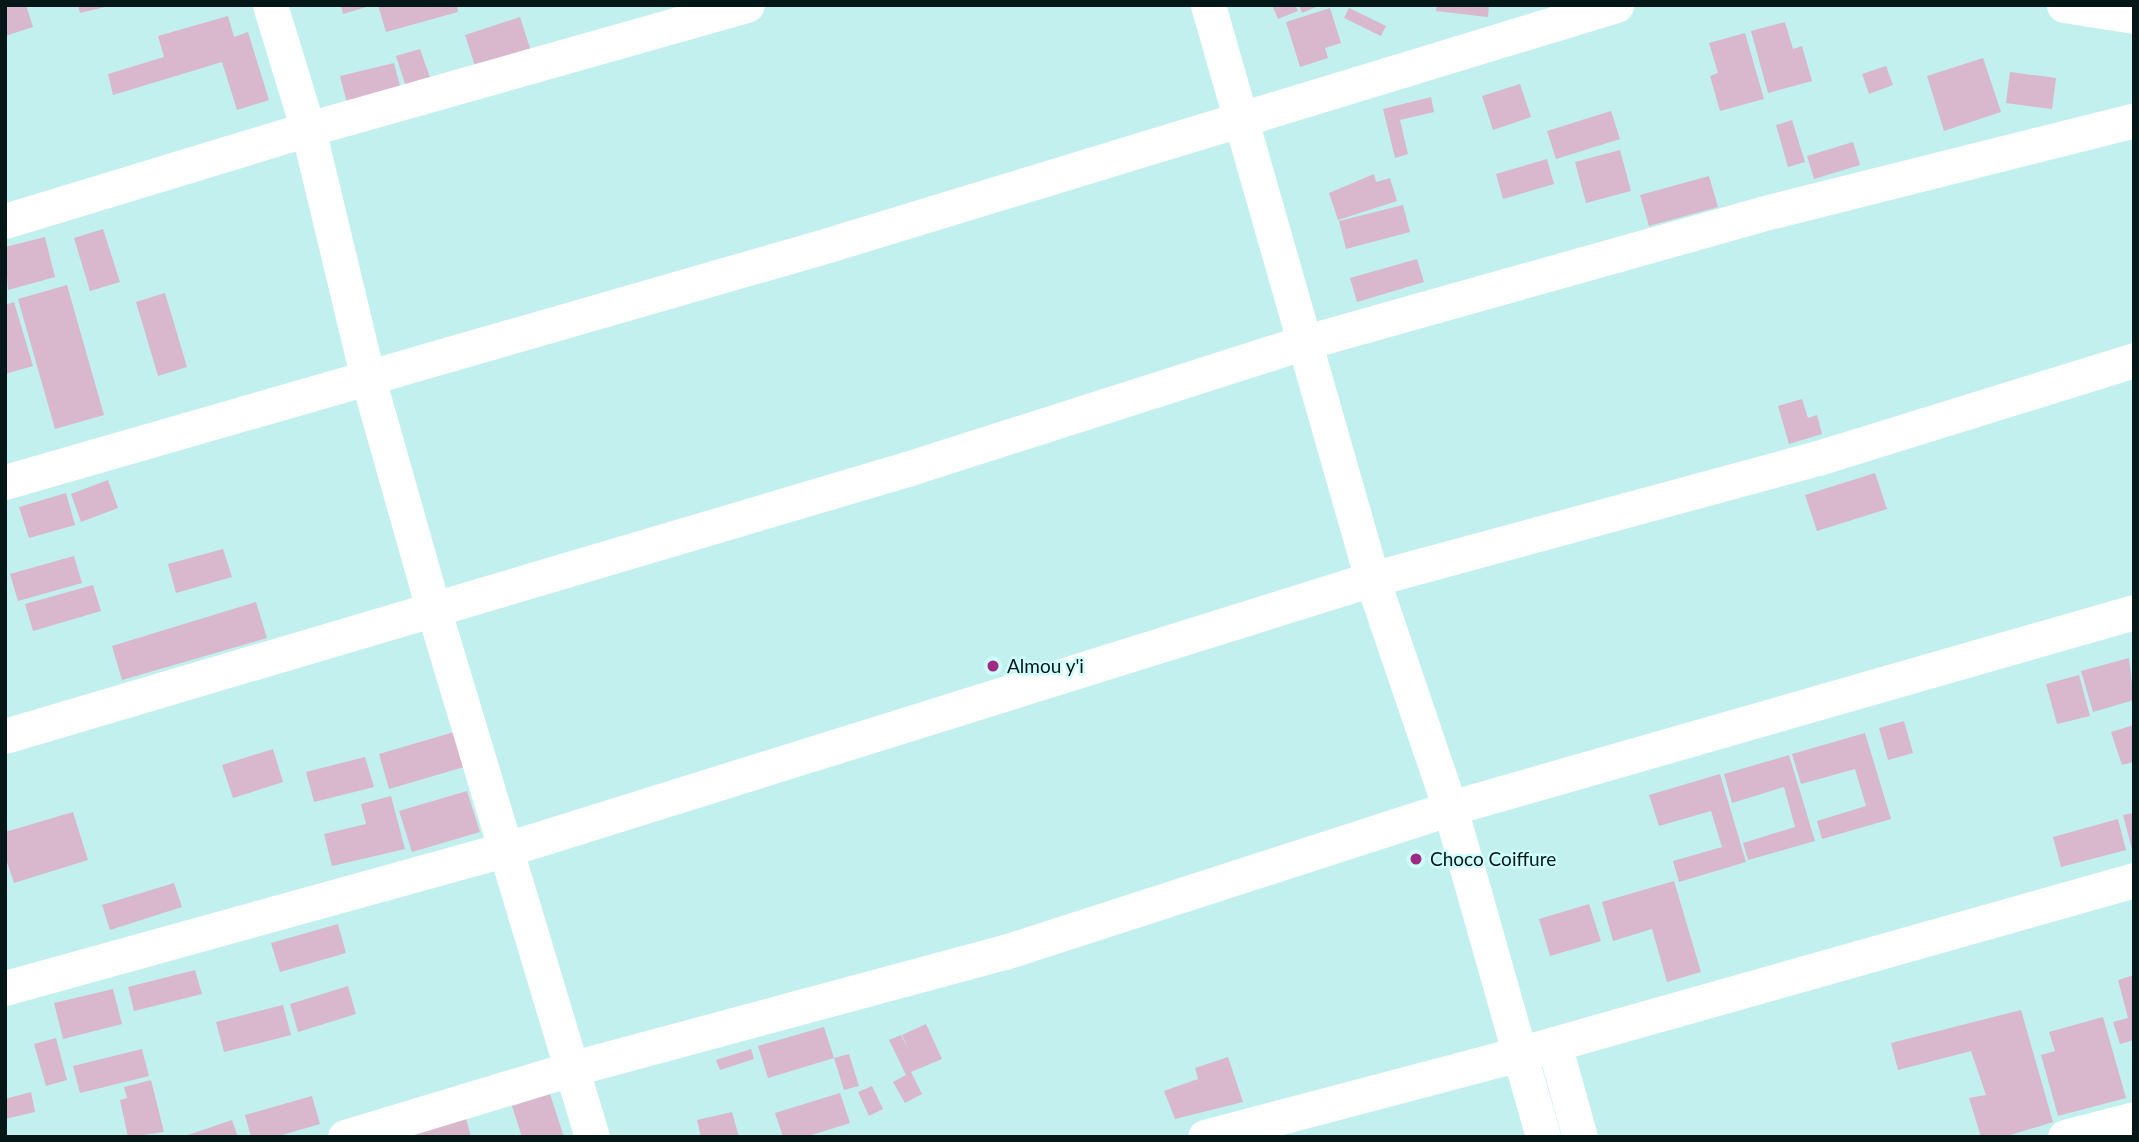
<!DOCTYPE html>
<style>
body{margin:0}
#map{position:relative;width:2139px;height:1142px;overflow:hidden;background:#c1f0ee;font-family:Lato,sans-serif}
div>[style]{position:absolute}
.building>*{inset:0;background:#d9b8ce}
.minor>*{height:35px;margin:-17.5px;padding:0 17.5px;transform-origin:17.5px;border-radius:17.5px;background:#fff}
.dots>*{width:19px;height:19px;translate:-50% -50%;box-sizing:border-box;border:4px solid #cefdfc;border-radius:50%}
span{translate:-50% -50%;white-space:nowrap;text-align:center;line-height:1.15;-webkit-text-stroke:5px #cefdfc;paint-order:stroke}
.poi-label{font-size:19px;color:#061717}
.left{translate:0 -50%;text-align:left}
.frame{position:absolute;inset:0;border:7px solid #061717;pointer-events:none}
</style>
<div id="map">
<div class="building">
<div style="clip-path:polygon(26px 5px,33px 27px,5px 36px,5px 6px)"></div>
<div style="clip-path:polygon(78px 5px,109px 5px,109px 6px,80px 13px)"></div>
<div style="clip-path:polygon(341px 5px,370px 5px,370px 6px,343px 14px)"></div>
<div style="clip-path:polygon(378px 5px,457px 5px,458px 12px,386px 32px)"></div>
<div style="clip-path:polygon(1272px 5px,1295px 5px,1298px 11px,1278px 19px)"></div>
<div style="clip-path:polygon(1299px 5px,1320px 5px,1302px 13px)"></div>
<div style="clip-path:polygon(1437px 5px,1489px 5px,1488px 17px,1436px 11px)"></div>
<div style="clip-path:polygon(1330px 8px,1341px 43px,1325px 48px,1328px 58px,1300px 67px,1286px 22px)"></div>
<div style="clip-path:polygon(1349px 8px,1386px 26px,1381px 36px,1344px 18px)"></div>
<div style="clip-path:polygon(228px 16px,234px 37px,248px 32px,269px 100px,237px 110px,222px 62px,113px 95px,108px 74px,164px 57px,158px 36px)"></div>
<div style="clip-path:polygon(520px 17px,531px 51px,476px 69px,465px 35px)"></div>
<div style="clip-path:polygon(1785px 22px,1793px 49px,1802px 46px,1812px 81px,1768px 93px,1751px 31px)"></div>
<div style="clip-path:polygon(1745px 33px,1764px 99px,1720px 111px,1710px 76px,1718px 73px,1709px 43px)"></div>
<div style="clip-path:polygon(420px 49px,432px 83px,407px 90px,396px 56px)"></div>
<div style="clip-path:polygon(1983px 58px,2001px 112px,1944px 131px,1927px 76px)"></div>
<div style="clip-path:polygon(394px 63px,401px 90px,347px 103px,340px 76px)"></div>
<div style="clip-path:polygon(1886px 66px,1893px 85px,1869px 94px,1862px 74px)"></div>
<div style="clip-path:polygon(2010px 72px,2056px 78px,2052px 109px,2006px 103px)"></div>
<div style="clip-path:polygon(1520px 84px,1531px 117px,1493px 130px,1482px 96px)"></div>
<div style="clip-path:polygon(1431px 97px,1434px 112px,1400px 120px,1408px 154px,1395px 158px,1383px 109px)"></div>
<div style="clip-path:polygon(1611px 111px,1620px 139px,1556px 159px,1547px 131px)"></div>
<div style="clip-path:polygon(1792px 120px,1805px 162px,1788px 167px,1776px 125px)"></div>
<div style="clip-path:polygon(1853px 142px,1860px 165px,1814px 179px,1807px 156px)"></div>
<div style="clip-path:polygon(1620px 150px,1631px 191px,1586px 203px,1575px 162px)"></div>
<div style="clip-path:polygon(1547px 159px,1554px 184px,1503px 199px,1496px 174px)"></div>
<div style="clip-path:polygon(1374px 174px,1376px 182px,1390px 178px,1397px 201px,1338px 220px,1329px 193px)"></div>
<div style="clip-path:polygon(1709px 176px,1718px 207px,1649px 226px,1640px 195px)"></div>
<div style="clip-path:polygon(1403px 205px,1410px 232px,1346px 249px,1339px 221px)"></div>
<div style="clip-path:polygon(103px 229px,120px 282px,90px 291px,74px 238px)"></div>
<div style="clip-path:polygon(45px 237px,55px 277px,8px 290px,5px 247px)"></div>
<div style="clip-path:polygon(1417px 259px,1424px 282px,1357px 302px,1350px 278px)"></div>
<div style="clip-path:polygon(67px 285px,104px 415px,55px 429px,18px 299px)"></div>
<div style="clip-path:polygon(165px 293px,187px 367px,158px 376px,136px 302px)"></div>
<div style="clip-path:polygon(14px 302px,33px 366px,5px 374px,5px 305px)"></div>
<div style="clip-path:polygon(1802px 399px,1808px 418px,1817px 415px,1822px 434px,1789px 444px,1778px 406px)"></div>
<div style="clip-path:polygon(1875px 473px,1887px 509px,1817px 531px,1805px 495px)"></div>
<div style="clip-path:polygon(108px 480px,118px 508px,81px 522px,71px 494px)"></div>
<div style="clip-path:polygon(66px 493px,75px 525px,29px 538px,19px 507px)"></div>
<div style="clip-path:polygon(223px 549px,232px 577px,176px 593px,168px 564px)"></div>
<div style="clip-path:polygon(74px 556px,82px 583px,18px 601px,10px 574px)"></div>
<div style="clip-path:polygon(93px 585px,101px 611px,33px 631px,25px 604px)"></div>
<div style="clip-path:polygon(256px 602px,267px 638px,122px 680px,112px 646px)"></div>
<div style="clip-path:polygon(2129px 658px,2134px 700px,2093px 712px,2081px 671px)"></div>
<div style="clip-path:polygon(2079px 675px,2090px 716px,2057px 724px,2046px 684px)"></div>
<div style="clip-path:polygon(1904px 721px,1913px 753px,1888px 760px,1879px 728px)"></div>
<div style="clip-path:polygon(2134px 725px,2134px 762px,2122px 765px,2111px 732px)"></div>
<div style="clip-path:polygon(454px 732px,464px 767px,389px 789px,379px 754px)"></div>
<div style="clip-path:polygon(1865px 733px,1891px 819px,1822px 839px,1817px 821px,1866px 806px,1855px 769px,1801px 784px,1792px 754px)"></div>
<div style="clip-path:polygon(273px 749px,283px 782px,233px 798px,222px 765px)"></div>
<div style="clip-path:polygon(1789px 755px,1815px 841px,1748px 860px,1743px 843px,1795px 827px,1784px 787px,1732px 803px,1724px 774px)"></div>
<div style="clip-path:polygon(365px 757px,374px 787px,314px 802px,306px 772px)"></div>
<div style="clip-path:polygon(1720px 774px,1746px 862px,1679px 882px,1673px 861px,1722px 847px,1711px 811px,1659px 826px,1649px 795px)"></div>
<div style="clip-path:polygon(467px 791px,480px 832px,412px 852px,399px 811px)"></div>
<div style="clip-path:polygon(391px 796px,405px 849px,332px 866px,324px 834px,366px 824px,361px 804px)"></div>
<div style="clip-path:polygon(73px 812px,88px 860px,14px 883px,5px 856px,5px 832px)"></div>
<div style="clip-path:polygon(2134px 813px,2134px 853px,2133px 853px,2123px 815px)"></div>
<div style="clip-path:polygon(2118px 819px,2126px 850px,2061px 867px,2053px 837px)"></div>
<div style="clip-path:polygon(1674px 881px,1701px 972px,1667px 982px,1652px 929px,1613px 941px,1602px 902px)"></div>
<div style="clip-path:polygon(174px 883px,182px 907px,110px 930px,102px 905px)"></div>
<div style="clip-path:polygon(1589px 904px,1601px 941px,1550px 956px,1539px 919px)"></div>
<div style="clip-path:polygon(338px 924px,346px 953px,280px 972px,271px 943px)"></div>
<div style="clip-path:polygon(195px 970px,202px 994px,134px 1011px,128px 987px)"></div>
<div style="clip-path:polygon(2134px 975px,2134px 1040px,2120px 1044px,2113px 1022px,2128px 1018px,2118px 980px)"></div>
<div style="clip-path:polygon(348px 986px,356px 1014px,298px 1032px,290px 1004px)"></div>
<div style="clip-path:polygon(113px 989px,122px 1024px,63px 1039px,54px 1003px)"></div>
<div style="clip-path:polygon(283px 1005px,291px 1035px,224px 1052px,216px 1022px)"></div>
<div style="clip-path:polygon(2021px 1010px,2053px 1122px,2004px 1137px,1981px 1137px,1969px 1098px,1986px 1095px,1971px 1051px,1898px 1070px,1891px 1043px)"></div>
<div style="clip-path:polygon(2103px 1017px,2126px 1098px,2058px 1116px,2041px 1055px,2055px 1051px,2049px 1032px)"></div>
<div style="clip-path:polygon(926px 1024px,942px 1059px,911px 1072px,922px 1094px,905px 1103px,893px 1082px,906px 1075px,889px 1040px,901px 1035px,909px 1051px,902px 1035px)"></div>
<div style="clip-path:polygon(824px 1027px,834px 1058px,768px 1078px,758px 1046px)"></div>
<div style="clip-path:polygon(56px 1038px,67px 1080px,46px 1086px,34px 1044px)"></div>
<div style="clip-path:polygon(142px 1049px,149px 1076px,80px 1093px,73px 1066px)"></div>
<div style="clip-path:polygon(751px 1049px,754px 1059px,720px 1070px,716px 1060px)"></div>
<div style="clip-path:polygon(849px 1054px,859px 1086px,844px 1090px,834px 1058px)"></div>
<div style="clip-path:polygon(1228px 1057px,1243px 1102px,1175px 1119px,1164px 1091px,1198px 1079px,1195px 1068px)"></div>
<div style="clip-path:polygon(151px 1080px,164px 1132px,128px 1137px,120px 1100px,127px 1098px,124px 1087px)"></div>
<div style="clip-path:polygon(872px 1086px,883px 1109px,869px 1116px,858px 1092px)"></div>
<div style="clip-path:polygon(31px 1092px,35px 1112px,5px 1119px,5px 1099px)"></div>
<div style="clip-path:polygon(840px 1093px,850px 1123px,805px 1137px,783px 1137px,775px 1113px)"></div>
<div style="clip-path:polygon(550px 1094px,564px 1137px,522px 1137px,512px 1106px)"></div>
<div style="clip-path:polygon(312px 1096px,320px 1124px,275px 1137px,251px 1137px,245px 1115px)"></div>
<div style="clip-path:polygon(732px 1112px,739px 1137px,701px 1137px,697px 1120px)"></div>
<div style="clip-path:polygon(466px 1118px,471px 1137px,401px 1137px)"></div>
<div style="clip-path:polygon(232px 1120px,238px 1137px,185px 1137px,185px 1136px)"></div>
</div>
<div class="minor">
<div style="left:270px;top:5px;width:130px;rotate:73deg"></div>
<div style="left:308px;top:129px;width:253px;rotate:76.5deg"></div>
<div style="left:367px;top:375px;width:242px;rotate:74.2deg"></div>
<div style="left:433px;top:608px;width:552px;rotate:73.27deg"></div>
<div style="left:1208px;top:5px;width:597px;rotate:74.05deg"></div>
<div style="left:1372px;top:579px;width:242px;rotate:71.2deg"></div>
<div style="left:1450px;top:808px;width:342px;rotate:74.2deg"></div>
<div style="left:2064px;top:5px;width:71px;rotate:8.9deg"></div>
<div style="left:5px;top:221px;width:317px;rotate:-16.9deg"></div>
<div style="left:308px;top:129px;width:456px;rotate:-15.8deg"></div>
<div style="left:5px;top:482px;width:856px;rotate:-16.06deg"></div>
<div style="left:828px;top:245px;width:824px;rotate:-16.94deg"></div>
<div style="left:5px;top:736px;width:941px;rotate:-16.49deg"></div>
<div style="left:907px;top:469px;width:419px;rotate:-17.7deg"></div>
<div style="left:1306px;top:342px;width:485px;rotate:-15.7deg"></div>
<div style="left:1773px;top:211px;width:372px;rotate:-14.1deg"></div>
<div style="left:5px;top:988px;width:521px;rotate:-15.48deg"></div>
<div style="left:507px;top:849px;width:906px;rotate:-17.34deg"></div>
<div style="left:1372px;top:579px;width:462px;rotate:-15.2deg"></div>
<div style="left:1818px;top:458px;width:331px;rotate:-17.2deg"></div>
<div style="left:1554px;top:1044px;width:97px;rotate:74.4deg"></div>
<div style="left:345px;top:1137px;width:239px;rotate:-16.8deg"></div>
<div style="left:574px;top:1068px;width:446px;rotate:-15.1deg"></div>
<div style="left:1005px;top:952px;width:468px;rotate:-17.9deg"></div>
<div style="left:1450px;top:808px;width:712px;rotate:-15.99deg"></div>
<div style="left:1205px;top:1137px;width:328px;rotate:-14.8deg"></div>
<div style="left:1522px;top:1053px;width:636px;rotate:-15.78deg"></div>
<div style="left:2065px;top:1137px;width:71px;rotate:-14.6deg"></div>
</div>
<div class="dots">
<div style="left:993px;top:666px;background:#9e2a85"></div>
<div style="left:1416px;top:859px;background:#9e2a85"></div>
</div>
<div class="poi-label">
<span class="left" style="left:1007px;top:666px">Almou y'i</span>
<span class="left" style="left:1430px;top:859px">Choco Coiffure</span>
</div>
<div class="frame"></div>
</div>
